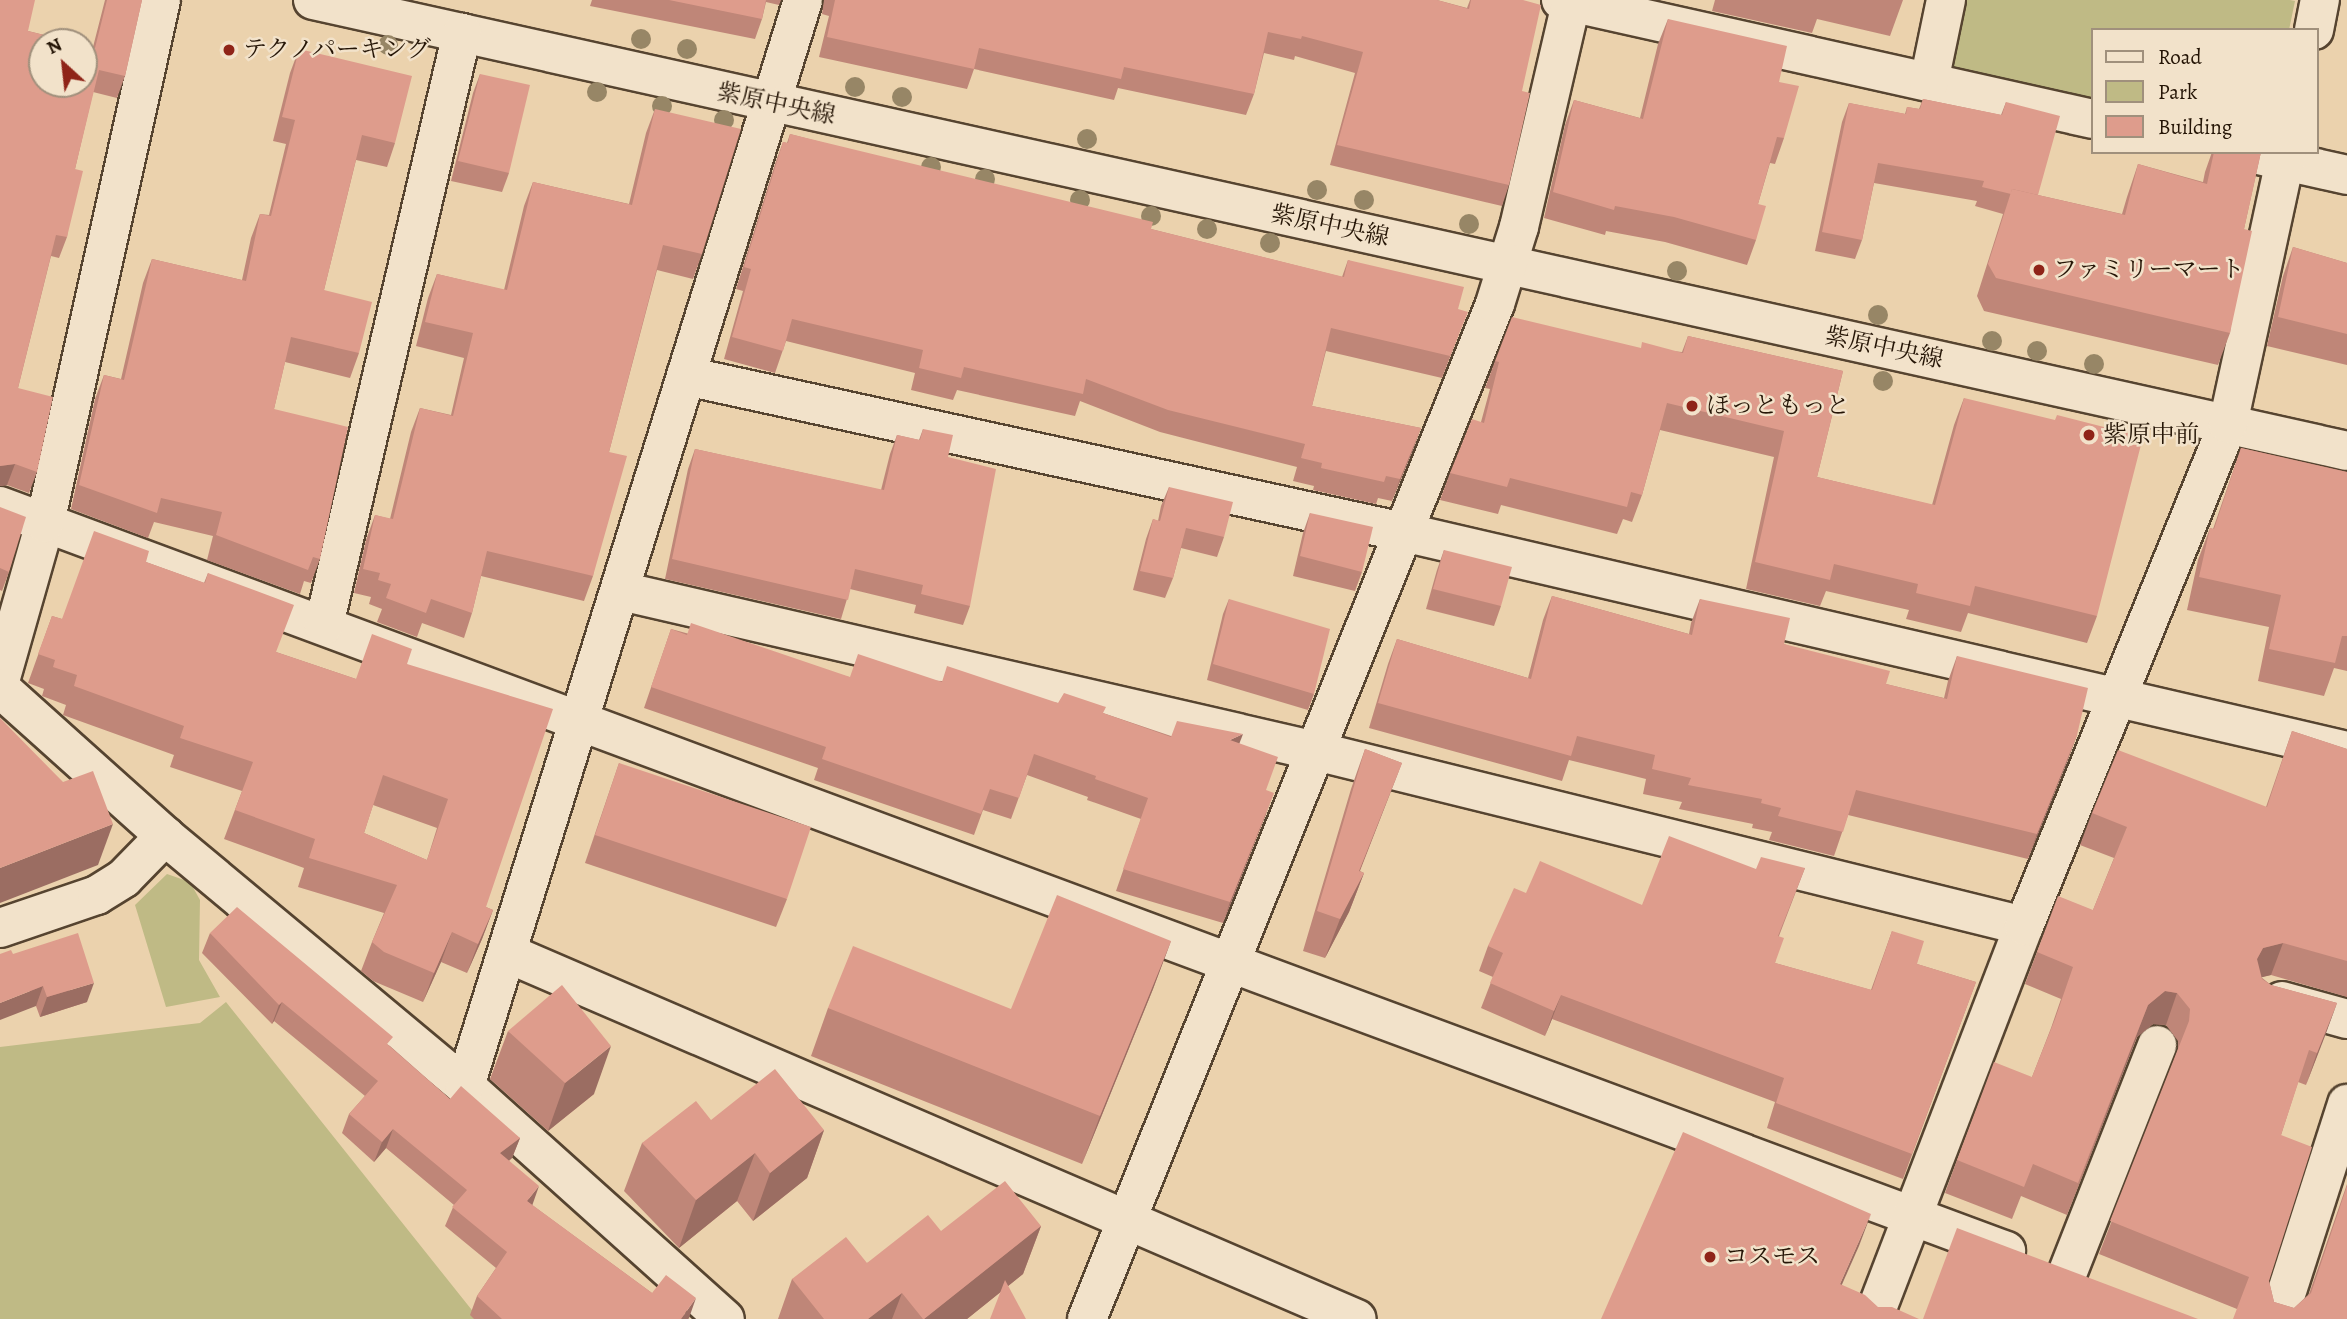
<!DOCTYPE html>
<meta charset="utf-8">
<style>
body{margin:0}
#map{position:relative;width:2347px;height:1319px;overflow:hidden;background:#ebd2ad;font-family:Alegreya,"Noto Serif JP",serif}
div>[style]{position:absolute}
.green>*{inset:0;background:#bfba85}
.roads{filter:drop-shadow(2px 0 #564430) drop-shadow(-2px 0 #564430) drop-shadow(0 2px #564430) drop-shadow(0 -2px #564430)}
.minor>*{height:38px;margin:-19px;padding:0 19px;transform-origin:19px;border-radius:19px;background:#f2e2ca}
.trees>*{width:20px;height:20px;margin:-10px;border-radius:50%;background:#978666}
.wall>*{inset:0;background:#bf8678}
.shaded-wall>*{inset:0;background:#9b6d62}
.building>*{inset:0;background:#de9c8c}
.dots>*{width:19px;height:19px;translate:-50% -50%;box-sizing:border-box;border:4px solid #f2e2ca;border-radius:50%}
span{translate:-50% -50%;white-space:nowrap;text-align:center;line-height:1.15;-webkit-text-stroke:5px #f2e2ca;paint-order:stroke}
.poi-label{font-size:24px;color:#251506}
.left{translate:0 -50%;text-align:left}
.street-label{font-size:24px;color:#251506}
.legend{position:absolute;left:2091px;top:28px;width:228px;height:126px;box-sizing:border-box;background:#f2e2ca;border:2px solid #a0907c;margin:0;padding:9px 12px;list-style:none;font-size:21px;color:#251506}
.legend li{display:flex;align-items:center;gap:14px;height:35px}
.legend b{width:35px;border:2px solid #a0907c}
.north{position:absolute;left:28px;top:28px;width:70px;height:70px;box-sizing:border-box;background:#f2e2ca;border:2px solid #a0907c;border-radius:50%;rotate:333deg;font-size:19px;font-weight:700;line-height:28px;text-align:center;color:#251506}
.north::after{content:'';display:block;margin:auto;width:24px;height:32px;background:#8f2418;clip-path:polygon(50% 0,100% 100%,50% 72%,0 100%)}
</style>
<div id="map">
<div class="green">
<div style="clip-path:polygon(1962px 0,2290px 0,2295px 1px,2289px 30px,2093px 30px,2093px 102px,1949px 68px)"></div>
<div style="clip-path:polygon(167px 874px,190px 882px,200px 900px,199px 960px,220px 997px,166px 1007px,135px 905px)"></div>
<div style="clip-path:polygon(226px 1002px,479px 1319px,0 1319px,0 1047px,200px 1023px)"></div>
</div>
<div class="roads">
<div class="minor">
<div style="left:313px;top:0;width:2083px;rotate:12.5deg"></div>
<div style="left:1561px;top:0;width:545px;rotate:12.61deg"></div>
<div style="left:2314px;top:30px;width:31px;rotate:-79deg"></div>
<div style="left:1929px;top:82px;width:84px;rotate:-78.3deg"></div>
<div style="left:2245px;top:152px;width:105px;rotate:12.7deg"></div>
<div style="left:686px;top:376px;width:734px;rotate:12.27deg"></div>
<div style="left:1403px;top:532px;width:969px;rotate:13.06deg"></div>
<div style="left:0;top:506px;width:2140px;rotate:20.37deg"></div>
<div style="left:621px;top:591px;width:713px;rotate:12.96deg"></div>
<div style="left:1316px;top:751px;width:729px;rotate:13.88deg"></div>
<div style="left:324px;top:625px;width:608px;rotate:-76.88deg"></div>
<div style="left:0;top:681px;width:164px;rotate:-74.1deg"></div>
<div style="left:45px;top:523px;width:536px;rotate:-77.49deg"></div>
<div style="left:0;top:688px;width:222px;rotate:41.9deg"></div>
<div style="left:165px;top:836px;width:391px;rotate:39.8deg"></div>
<div style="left:465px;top:1086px;width:349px;rotate:41.9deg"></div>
<div style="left:0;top:928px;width:102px;rotate:-18.8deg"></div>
<div style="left:97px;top:895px;width:32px;rotate:-32deg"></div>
<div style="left:124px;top:878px;width:59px;rotate:-45.7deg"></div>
<div style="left:507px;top:953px;width:925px;rotate:23.3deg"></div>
<div style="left:2282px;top:1001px;width:67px;rotate:15.5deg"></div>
<div style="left:465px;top:1086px;width:1137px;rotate:-72.71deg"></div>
<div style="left:2067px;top:1274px;width:246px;rotate:-68.5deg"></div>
<div style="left:1087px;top:1319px;width:1094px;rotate:-68.1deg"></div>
<div style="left:1495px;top:304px;width:81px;rotate:-72.7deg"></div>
<div style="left:1519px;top:227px;width:233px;rotate:-76.9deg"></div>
<div style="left:1873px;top:1319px;width:421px;rotate:-69deg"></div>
<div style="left:2024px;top:926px;width:542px;rotate:-67.88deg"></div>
<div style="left:2228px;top:424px;width:278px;rotate:-77.8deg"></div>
<div style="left:2278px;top:1319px;width:226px;rotate:-72.2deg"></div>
</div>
</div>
<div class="trees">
<div style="left:641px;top:39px"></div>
<div style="left:388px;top:45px"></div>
<div style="left:687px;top:49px"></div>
<div style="left:855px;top:87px"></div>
<div style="left:597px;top:92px"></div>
<div style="left:902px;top:97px"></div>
<div style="left:662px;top:106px"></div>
<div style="left:724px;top:120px"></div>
<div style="left:1087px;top:139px"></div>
<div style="left:931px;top:167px"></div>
<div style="left:985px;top:179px"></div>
<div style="left:1317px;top:190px"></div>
<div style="left:1080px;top:200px"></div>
<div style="left:1364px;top:200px"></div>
<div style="left:1151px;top:216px"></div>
<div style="left:1469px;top:224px"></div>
<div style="left:1207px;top:229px"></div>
<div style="left:1270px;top:243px"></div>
<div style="left:1677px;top:271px"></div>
<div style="left:1878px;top:315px"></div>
<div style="left:1992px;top:341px"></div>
<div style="left:2037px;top:351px"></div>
<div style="left:2094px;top:364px"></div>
<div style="left:1883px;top:381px"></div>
</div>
<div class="wall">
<div style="clip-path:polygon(0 0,28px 31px,93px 47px,105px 0,142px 0,125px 76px,117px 98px,93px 92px,75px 169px,67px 237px,59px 258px,51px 256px,18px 388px,37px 472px,29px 493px,7px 485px,0 486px)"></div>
<div style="clip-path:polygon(592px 0,781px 0,779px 5px,766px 2px,762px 19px,755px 39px,590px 6px)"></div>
<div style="clip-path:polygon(824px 0,1437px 0,1467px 8px,1470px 0,1523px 0,1522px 91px,1509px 185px,1502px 206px,1330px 165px,1355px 73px,1295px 56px,1294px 60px,1264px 53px,1254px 94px,1246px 115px,1118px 88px,1114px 100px,974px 69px,967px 89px,819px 57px,829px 16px,822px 14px)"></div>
<div style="clip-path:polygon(1715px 0,1903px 0,1890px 36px,1817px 19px,1812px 33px,1712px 11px)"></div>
<div style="clip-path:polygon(1668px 19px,1779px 82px,1784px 138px,1775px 164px,1770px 163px,1758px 204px,1756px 240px,1747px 265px,1665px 242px,1606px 231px,1605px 235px,1544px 218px,1565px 125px,1574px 100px,1640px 118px,1658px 44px)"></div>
<div style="clip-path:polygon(299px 49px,395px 143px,387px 167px,356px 160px,324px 290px,359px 353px,350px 378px,285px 362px,274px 409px,320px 559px,311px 583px,304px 581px,300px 594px,207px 560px,213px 536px,154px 522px,148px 538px,71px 509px,95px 399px,104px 375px,121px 379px,143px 283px,152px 259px,242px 280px,251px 238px,260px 214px,269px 215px,286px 144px,273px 141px,290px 73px)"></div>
<div style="clip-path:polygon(480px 74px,509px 173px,502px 192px,451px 181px,473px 93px)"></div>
<div style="clip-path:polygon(1923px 99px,2001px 115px,2006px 102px,2038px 195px,2122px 214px,2127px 197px,2138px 164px,2203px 182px,2205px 172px,2212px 152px,2261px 152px,2244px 229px,2230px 333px,2218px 365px,1984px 311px,1977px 296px,2003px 214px,1975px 206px,1977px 201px,1874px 183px,1862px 240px,1855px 259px,1815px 251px,1842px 122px,1849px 103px,1905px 114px,1907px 107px,1919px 109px)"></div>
<div style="clip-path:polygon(655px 109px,702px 254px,693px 279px,657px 270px,609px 452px,593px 576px,584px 601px,481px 576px,472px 613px,464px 638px,422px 623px,417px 637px,377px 622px,382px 609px,369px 604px,371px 597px,354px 593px,366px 540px,375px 515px,390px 519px,411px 432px,420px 408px,451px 415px,464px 358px,416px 346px,428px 298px,437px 274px,504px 290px,524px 206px,533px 182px,629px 204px,646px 133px)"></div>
<div style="clip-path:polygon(790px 134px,1151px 229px,1342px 277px,1348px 260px,1458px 309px,1459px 334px,1442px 378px,1326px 351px,1312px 406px,1421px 428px,1392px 501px,1378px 498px,1376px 504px,1313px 490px,1314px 486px,1293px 481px,1297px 467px,1160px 432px,1080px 401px,1075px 416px,957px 390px,953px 400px,911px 390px,915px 373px,786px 341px,775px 373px,724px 359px,743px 291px,736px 289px,775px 164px,783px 142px,787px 143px)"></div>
<div style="clip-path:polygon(2293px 247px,2347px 263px,2347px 365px,2267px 346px,2283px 276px)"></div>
<div style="clip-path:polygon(1688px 336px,1843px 371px,1817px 477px,1932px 505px,1954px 425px,1964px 398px,2097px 616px,2087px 643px,1968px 613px,1961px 632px,1906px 619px,1909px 610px,1826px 591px,1820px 606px,1746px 589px,1774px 457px,1660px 430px,1642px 495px,1632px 522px,1623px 519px,1617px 534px,1501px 505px,1498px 514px,1440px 500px,1450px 473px,1481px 422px,1490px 389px,1485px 388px,1495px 361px,1640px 348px,1682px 352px)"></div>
<div style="clip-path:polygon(923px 429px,948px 457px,970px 606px,963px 625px,914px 613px,916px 605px,850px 589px,841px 619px,665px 579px,688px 469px,695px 449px,881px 490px,890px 454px,897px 435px,919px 440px)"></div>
<div style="clip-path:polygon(2241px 448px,2347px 472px,2347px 671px,2334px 668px,2324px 696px,2258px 681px,2269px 627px,2187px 610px,2198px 560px,2210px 528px,2213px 529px)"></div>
<div style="clip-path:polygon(1169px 487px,1224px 537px,1217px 557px,1181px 548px,1173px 578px,1165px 598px,1133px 590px,1146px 539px,1153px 519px,1158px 521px,1161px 506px)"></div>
<div style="clip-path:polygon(0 507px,9px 572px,2px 591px,0 590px)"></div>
<div style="clip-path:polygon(1310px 513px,1362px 572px,1355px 591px,1293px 576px,1303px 533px)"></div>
<div style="clip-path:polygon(1444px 550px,1501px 606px,1494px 626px,1426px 609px,1437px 570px)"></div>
<div style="clip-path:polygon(evenodd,146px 562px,204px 583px,208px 573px,276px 652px,356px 679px,407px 664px,486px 907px,493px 910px,482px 939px,467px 973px,441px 962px,423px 1002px,373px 981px,361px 971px,372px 942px,384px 913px,298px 887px,304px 868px,224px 839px,242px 791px,170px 767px,174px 755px,63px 715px,66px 705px,42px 696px,44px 689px,28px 683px,52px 616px,62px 619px,146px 562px,373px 805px,437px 828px,427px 860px,364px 833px,373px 805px)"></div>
<div style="clip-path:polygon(1552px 596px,1689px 634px,1691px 623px,1700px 599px,1784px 644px,1886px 684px,1944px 698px,1948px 681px,1957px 656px,2077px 735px,2028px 859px,1848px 815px,1834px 856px,1769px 840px,1772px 832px,1752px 828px,1753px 824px,1679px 809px,1682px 802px,1643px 794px,1646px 779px,1569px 760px,1562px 781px,1369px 728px,1388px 664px,1397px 639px,1528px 678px,1543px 620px)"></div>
<div style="clip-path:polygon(1229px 599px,1314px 694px,1308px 710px,1207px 680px,1223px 614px)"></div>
<div style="clip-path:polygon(671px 629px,849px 677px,942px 681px,1058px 703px,1103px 713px,1171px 736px,1239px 744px,1266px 790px,1266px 814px,1223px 923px,1116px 891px,1141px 819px,1087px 800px,1088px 797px,1027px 775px,1011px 819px,983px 810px,974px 835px,814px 780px,818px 768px,644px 708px)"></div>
<div style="clip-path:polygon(2292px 731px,2347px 749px,2347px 997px,2271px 975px,2261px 977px,2271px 985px,2337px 1003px,2306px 1085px,2298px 1082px,2281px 1135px,2269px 1281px,2274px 1302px,2294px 1308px,2309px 1294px,2347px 1184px,2347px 1319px,2237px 1309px,2099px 1254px,2178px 1050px,2178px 1041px,2166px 1025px,2153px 1024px,2137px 1037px,2067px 1215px,2021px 1196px,2012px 1219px,1945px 1193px,1957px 1160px,2032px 1077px,2051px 1028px,2061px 999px,2025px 984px,2037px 952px,2093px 910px,2114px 858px,2080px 845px,2092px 813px,2266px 807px)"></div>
<div style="clip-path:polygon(1365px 749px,1402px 763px,1360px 871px,1364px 873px,1349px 912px,1325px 958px,1303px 951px,1351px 789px)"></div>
<div style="clip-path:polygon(619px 763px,787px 899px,776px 927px,585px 863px)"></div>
<div style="clip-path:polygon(1805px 868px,1779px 936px,1775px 963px,1871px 990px,1892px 931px,1917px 964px,1976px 982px,1903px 1179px,1767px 1128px,1775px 1102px,1552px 1019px,1545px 1036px,1481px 1008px,1493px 977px,1479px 971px,1488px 946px,1526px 893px,1642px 905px,1756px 869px)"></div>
<div style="clip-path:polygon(210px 933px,390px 1046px,450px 1099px,520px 1138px,512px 1158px,509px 1161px,532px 1205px,652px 1293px,689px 1318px,688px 1319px,474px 1319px,470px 1315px,477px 1296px,496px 1268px,445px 1226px,454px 1205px,386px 1148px,374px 1162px,342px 1133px,349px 1114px,365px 1096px,274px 1021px,272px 1024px,202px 953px)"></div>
<div style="clip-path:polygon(1171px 941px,1153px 989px,1082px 1164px,811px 1056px,828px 1008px,1011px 1009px)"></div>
<div style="clip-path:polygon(13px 954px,87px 1002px,40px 1017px,36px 1006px)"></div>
<div style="clip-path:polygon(508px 1031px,594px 1094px,548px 1131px,490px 1079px)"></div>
<div style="clip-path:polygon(711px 1120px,824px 1130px,807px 1178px,753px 1221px,737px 1201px,679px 1248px,624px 1191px,642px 1143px)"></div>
<div style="clip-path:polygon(1041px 1226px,1023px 1274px,967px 1319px,778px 1319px,792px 1279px,867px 1263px,941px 1231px)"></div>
</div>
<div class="shaded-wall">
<div style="clip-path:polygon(1421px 428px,1413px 450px,1392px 501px,1400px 479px)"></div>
<div style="clip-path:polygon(15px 464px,7px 485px,0 486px,0 466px)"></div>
<div style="clip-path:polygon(1243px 734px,1235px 755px,1230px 740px)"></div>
<div style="clip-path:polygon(2077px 735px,2068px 760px,2028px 859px,2037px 834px)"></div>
<div style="clip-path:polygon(1402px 763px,1345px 908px,1364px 873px,1349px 912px,1325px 958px,1340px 919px)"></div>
<div style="clip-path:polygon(1274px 793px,1266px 814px,1223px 923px,1230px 902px)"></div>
<div style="clip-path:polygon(113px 824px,98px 865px,0 903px,0 868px)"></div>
<div style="clip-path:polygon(493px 910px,482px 939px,467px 973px,478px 944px)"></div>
<div style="clip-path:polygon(452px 932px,441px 962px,423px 1002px,434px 973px)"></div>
<div style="clip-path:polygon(1171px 941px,1153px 989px,1082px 1164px,1100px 1116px)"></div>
<div style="clip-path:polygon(2283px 943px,2271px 975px,2251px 980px,2257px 959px,2263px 948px)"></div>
<div style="clip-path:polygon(94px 983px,87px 1002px,40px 1017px,47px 997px)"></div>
<div style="clip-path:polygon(43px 986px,36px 1006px,0 1020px,0 1003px)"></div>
<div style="clip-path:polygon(2165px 991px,2177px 993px,2166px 1025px,2153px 1024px,2137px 1037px,2067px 1215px,2148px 1005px)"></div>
<div style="clip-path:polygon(1561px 995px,1552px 1019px,1545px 1036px,1554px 1011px)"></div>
<div style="clip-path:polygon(282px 1002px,274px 1021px,272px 1024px,279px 1005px)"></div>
<div style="clip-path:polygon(2337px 1003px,2325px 1036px,2306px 1085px,2317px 1053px)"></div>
<div style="clip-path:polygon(611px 1046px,594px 1094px,548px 1131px,565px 1083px)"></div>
<div style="clip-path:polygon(393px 1129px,386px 1148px,374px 1162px,382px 1142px)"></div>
<div style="clip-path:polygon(824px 1130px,807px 1178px,753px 1221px,770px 1173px)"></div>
<div style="clip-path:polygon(520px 1138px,512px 1158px,493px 1173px,500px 1153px)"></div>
<div style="clip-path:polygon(755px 1153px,737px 1201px,679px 1248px,696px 1200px)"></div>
<div style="clip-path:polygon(539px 1186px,532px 1206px,527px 1201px)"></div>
<div style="clip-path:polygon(1871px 1214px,1859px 1246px,1828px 1316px,1840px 1284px)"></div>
<div style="clip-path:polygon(1041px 1226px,1023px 1274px,967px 1319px,924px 1319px)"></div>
<div style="clip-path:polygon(902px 1293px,892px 1319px,868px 1319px)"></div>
<div style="clip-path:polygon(696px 1298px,689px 1318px,688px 1319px,681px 1319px)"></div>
</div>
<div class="building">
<div style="clip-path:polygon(0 0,35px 0,28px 31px,72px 42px,42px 42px,42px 84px,84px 84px,84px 45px,95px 48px,107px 0,142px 0,125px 76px,99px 70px,75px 169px,83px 171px,67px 237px,56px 235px,18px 388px,53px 397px,37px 472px,15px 464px,0 466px)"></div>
<div style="clip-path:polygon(669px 0,766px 0,762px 19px)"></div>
<div style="clip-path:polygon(835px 0,1437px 0,1469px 9px,1471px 0,1523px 0,1541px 5px,1522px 91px,1530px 93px,1509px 185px,1337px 145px,1363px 52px,1302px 36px,1301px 39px,1268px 32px,1254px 94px,1124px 67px,1121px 79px,979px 48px,974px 69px,827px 37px)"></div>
<div style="clip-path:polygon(1668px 19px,1787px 46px,1779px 82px,1799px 86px,1784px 138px,1777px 137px,1758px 204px,1766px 206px,1756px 240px,1674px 217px,1615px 206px,1614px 210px,1553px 192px,1574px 100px,1643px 119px)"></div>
<div style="clip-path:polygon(299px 49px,412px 76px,395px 143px,362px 135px,324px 290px,372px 302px,359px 353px,291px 337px,274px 409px,348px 427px,320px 559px,313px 557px,308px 570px,216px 535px,222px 512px,161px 498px,157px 513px,79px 485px,104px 375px,124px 380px,152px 259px,246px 281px,260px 214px,271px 216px,295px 120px,282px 117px)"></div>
<div style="clip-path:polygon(480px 74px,530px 85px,509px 173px,458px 161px)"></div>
<div style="clip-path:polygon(1923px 99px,2002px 115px,2006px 102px,2060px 116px,2038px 195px,2012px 189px,2011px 194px,1982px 187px,1984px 181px,1878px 163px,1862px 240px,1822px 232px,1849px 103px,1906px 114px,1907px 107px,1920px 109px)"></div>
<div style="clip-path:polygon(655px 109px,741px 129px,702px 254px,663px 245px,609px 452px,627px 456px,593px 576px,487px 551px,472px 613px,431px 599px,426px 613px,386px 598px,391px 584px,378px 580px,380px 573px,363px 569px,375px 515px,393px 519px,420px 408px,453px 416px,473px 333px,425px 322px,437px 274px,507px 290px,533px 182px,632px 205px)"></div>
<div style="clip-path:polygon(790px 134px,1153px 222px,1151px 229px,1344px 277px,1348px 260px,1464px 287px,1458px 309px,1468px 312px,1450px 356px,1331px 328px,1312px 406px,1421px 428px,1400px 479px,1386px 476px,1384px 482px,1321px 468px,1322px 463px,1301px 458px,1305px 444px,1168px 410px,1086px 379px,1083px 394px,964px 367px,961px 378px,919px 368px,923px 350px,792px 319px,783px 351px,732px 337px,751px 269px,744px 267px,783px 142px,788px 143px)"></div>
<div style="clip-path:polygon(2214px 152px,2261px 152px,2244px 229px,2252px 231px,2230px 333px,1996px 278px,1988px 264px,2012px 189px,2125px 215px,2138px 164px,2207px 184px)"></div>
<div style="clip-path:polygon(2293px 247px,2347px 263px,2347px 334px,2278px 317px)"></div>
<div style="clip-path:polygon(1512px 317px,1641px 348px,1642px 342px,1683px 353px,1688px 336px,1843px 371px,1817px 477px,1935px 505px,1964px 398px,2055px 420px,2057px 415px,2143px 437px,2097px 616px,1975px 586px,1970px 606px,1916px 593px,1918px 584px,1834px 564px,1830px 580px,1755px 562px,1784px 431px,1667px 403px,1642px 495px,1631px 492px,1627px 507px,1510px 478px,1507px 487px,1450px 473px,1472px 419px,1484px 423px,1499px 362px,1495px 361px)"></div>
<div style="clip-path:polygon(923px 429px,953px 435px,948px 457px,996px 469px,970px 606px,921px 594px,923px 585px,855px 569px,848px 600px,672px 559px,695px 449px,884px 490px,897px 435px,920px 440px)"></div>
<div style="clip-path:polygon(2241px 448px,2347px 472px,2347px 636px,2342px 636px,2335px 663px,2269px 649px,2281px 595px,2199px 577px,2210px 528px,2214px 529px)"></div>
<div style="clip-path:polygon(1169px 487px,1233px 502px,1224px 537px,1186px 528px,1173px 578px,1140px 571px,1153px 519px,1160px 521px)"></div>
<div style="clip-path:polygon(0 507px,26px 517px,9px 572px,0 568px)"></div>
<div style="clip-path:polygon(1310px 513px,1373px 527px,1362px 572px,1300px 556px)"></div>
<div style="clip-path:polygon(evenodd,94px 531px,149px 551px,146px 562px,205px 583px,208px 573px,294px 605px,276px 652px,356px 679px,372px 634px,412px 649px,407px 664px,553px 709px,486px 907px,493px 910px,478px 944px,452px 932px,434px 973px,384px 952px,372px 942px,397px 885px,309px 858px,315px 839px,235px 810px,253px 762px,180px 738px,184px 726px,74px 686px,77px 675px,53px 667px,55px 660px,38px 654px,52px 616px,62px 619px,94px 531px,383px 775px,448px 799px,427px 860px,364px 833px,383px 775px)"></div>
<div style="clip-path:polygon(1444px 550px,1512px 567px,1501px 606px,1433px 589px)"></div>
<div style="clip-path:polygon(1552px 596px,1692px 635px,1700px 599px,1790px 618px,1784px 644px,1890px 671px,1886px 684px,1947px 699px,1957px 656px,2088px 688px,2077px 735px,2037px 834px,1856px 790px,1843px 832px,1778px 816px,1781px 808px,1761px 803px,1762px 799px,1688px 785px,1691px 778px,1652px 769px,1655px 755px,1577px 736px,1571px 756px,1378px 703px,1397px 639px,1531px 679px)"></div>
<div style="clip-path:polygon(1229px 599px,1330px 629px,1314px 694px,1213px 664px)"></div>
<div style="clip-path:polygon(691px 623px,850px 677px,858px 654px,942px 682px,947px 666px,1058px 703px,1064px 693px,1106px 707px,1103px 713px,1171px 737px,1177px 721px,1243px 734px,1230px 740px,1278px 757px,1266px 790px,1274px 793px,1230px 902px,1123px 869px,1148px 798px,1095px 779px,1096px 776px,1034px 754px,1019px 798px,990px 789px,981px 814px,822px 759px,826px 747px,651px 687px,671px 629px,687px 635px)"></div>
<div style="clip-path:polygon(0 718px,63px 782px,93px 771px,113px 824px,0 868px)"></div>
<div style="clip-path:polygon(2292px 731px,2347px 749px,2347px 961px,2283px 943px,2263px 948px,2257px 959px,2262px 979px,2271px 985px,2337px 1003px,2317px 1053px,2309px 1050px,2281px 1135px,2312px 1147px,2269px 1281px,2274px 1302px,2294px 1308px,2311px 1293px,2347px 1186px,2347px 1319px,2233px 1319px,2249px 1277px,2110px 1221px,2189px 1021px,2190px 1009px,2177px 993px,2165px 991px,2148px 1005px,2078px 1183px,2033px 1164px,2024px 1187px,1957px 1160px,1994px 1062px,2032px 1077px,2055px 1019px,2073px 967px,2037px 952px,2058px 896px,2093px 910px,2127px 827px,2092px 813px,2118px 750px,2267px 807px)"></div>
<div style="clip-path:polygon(1365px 749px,1402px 763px,1359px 871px,1364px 873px,1340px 919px,1317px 911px)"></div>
<div style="clip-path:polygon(619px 763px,811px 827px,787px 899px,595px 835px)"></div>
<div style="clip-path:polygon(1669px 836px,1756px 869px,1761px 857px,1805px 868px,1778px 936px,1784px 938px,1775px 963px,1872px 990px,1892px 931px,1924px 941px,1917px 964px,1976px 982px,1912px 1154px,1776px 1103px,1784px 1078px,1561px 995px,1554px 1011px,1490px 983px,1503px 953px,1488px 946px,1514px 888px,1526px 893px,1540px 861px,1642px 905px)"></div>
<div style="clip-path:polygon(1057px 895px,1171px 941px,1100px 1116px,828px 1008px,853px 946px,1011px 1009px)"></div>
<div style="clip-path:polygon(237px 907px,393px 1037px,387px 1044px,450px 1099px,461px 1086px,520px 1138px,500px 1153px,539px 1186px,527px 1201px,652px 1293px,666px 1275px,696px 1298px,681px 1319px,502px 1319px,477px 1296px,507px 1252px,452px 1207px,467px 1190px,393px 1129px,382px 1142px,349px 1114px,378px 1081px,282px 1002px,279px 1005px,210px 933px)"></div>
<div style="clip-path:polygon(78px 933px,94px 983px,47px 997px,43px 986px,0 1003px,0 954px,11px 950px,13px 954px)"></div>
<div style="clip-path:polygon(562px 985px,611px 1046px,565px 1083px,508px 1031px)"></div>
<div style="clip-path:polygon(775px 1069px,824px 1130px,770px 1173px,755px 1153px,696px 1200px,642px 1143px,696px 1101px,711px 1120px)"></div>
<div style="clip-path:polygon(1683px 1132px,1871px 1214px,1840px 1284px,1865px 1295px,1878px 1307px,1892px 1307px,1919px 1319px,1601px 1319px)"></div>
<div style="clip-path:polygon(1005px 1181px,1041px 1226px,924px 1319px,923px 1319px,902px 1293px,868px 1319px,824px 1319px,792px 1279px,846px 1237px,867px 1263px,928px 1215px,941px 1231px)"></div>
<div style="clip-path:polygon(1957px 1228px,2198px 1319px,1923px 1319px)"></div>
<div style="clip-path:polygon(1005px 1280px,1026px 1319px,990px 1319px)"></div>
</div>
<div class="dots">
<div style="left:229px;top:50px;background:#8f2418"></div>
<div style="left:2039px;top:270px;background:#8f2418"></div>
<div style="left:1692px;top:406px;background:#8f2418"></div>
<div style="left:2089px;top:435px;background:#8f2418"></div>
<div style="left:1710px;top:1257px;background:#8f2418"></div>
</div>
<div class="poi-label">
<span class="left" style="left:243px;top:50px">テクノパーキング</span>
<span class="left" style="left:2053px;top:270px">ファミリーマート</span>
<span class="left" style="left:1706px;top:406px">ほっともっと</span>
<span class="left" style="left:2103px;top:435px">紫原中前</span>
<span class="left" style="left:1724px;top:1257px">コスモス</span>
</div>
<div class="street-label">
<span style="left:776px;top:104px;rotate:12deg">紫原中央線</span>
<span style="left:1330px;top:226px;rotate:12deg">紫原中央線</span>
<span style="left:1884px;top:348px;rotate:12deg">紫原中央線</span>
</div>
<ul class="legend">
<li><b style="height:9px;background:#f2e2ca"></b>Road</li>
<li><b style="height:19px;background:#bfba85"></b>Park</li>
<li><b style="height:19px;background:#de9c8c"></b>Building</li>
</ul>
<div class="north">N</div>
</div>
